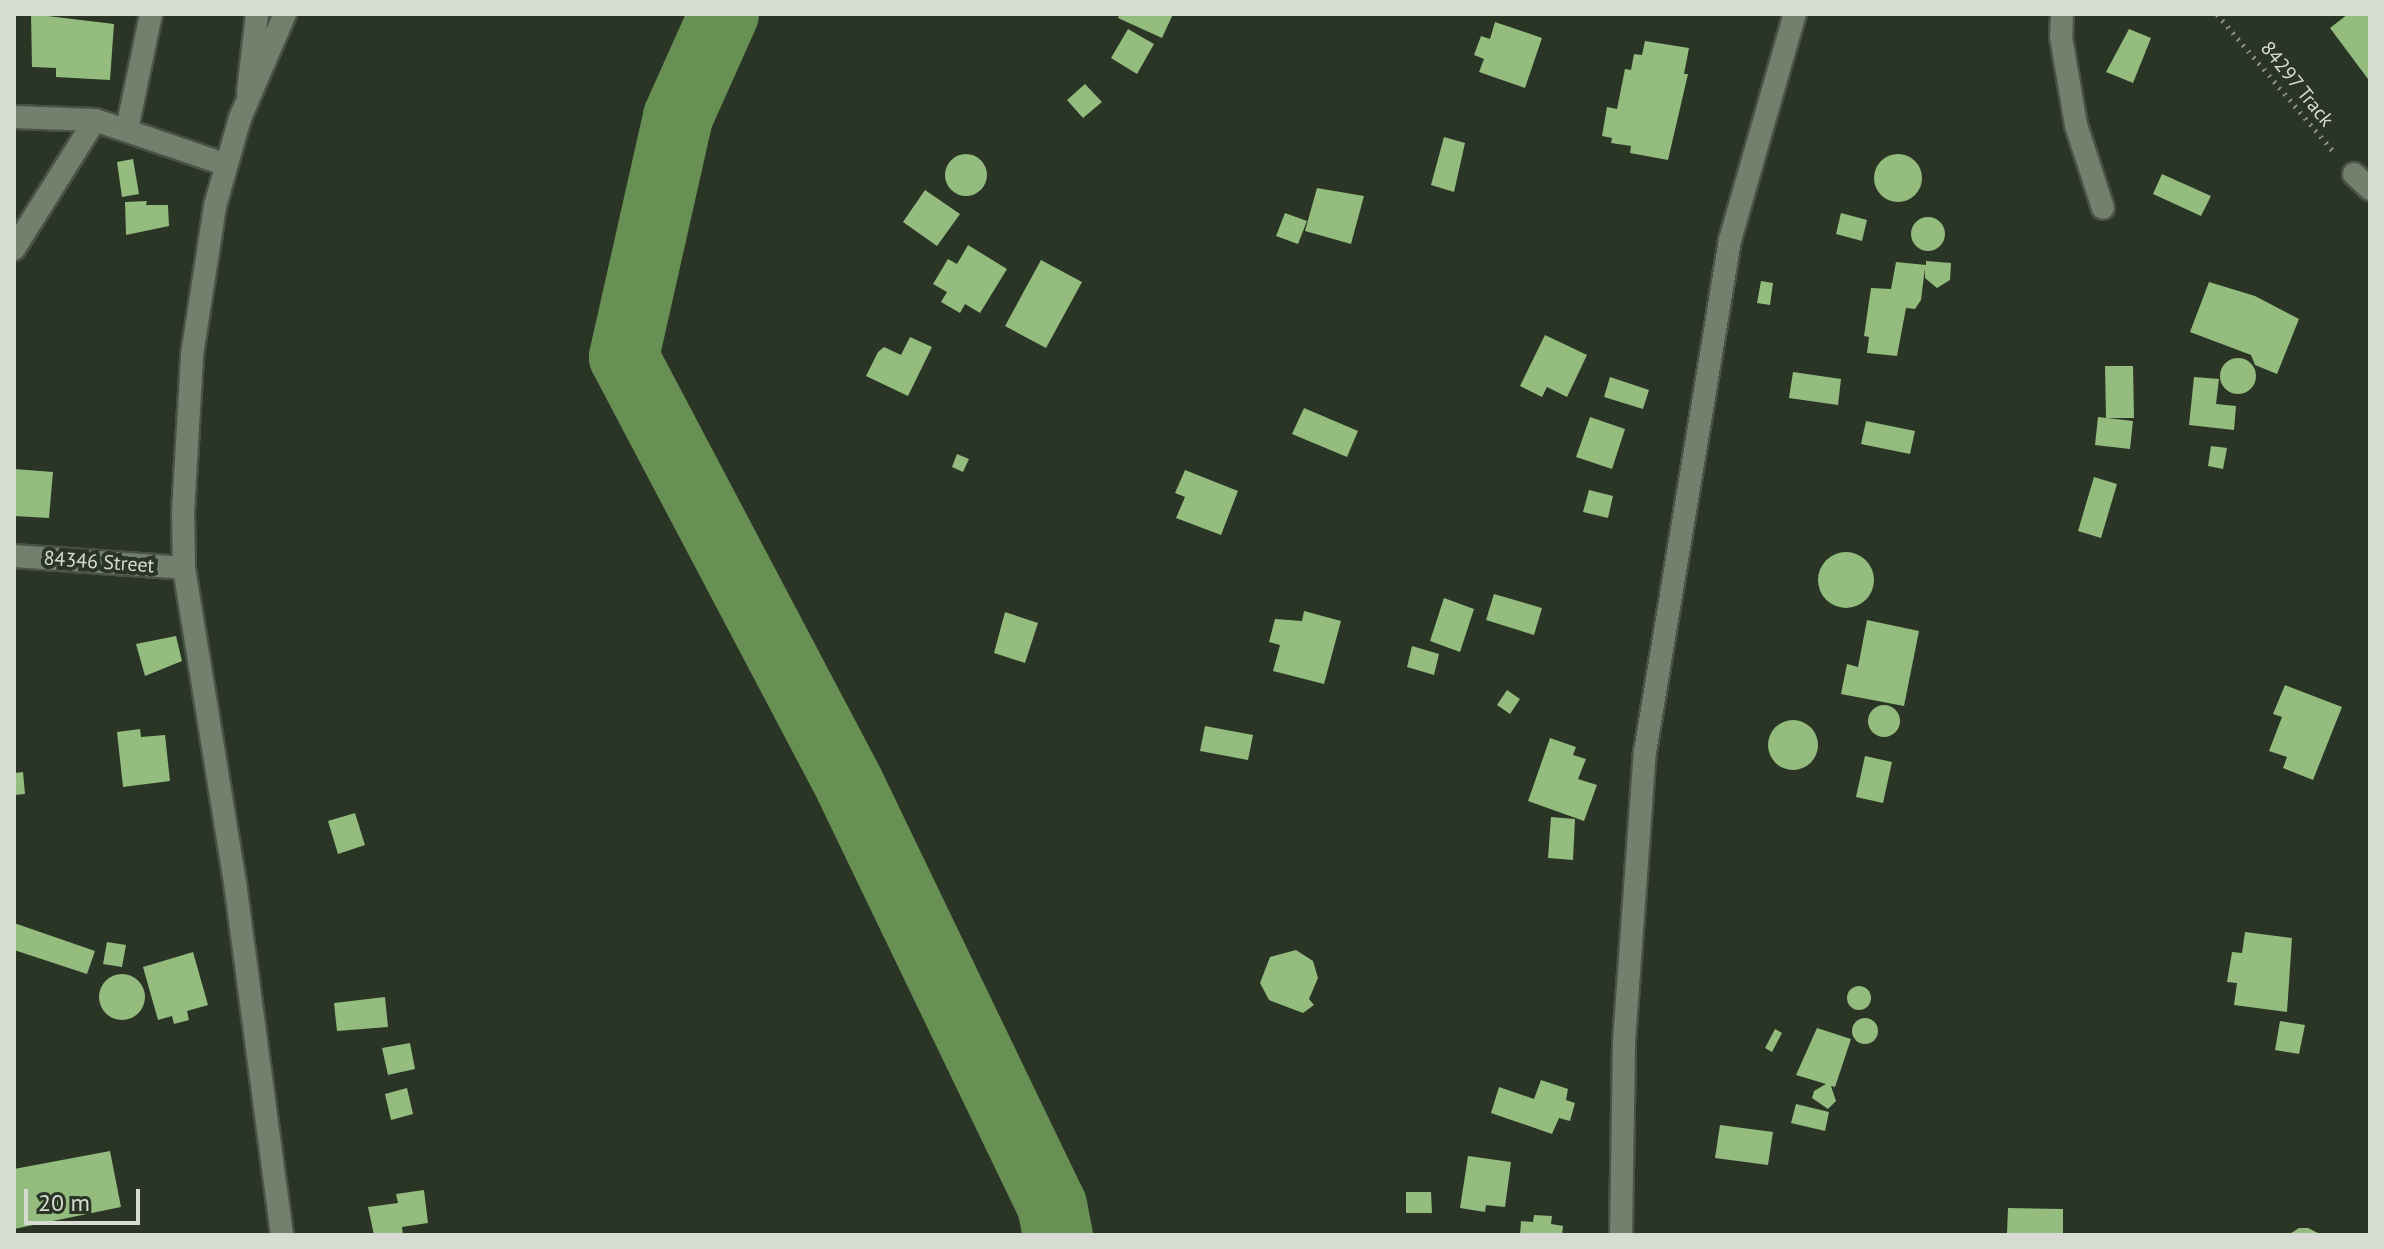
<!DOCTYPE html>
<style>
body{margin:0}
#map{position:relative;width:2384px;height:1249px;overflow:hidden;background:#2a3525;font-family:"PT Sans",sans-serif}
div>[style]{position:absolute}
.river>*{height:70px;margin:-35px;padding:0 35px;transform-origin:35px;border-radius:35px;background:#689054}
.building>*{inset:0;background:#93bc7e}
.round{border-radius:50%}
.path>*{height:5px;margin-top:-2.5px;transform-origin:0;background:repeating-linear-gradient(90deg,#848c7f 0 2px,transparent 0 8px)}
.roads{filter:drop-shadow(2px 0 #4a5245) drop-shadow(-2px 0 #4a5245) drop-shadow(0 2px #4a5245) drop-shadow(0 -2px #4a5245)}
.minor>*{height:22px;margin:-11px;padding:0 11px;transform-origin:11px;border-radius:11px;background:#74806e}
.tertiary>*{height:22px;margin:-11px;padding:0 11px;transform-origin:11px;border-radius:11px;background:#74806e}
span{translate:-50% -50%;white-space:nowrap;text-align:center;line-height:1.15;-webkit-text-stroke:8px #2a3525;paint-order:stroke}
.street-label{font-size:20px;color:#d6dcd2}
.frame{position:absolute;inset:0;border:16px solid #d6dcd2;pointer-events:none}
.scale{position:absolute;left:24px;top:1189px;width:116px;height:36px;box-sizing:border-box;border:4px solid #d6dcd2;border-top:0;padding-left:10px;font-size:24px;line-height:28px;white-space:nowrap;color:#d6dcd2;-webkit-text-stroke:6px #2a3525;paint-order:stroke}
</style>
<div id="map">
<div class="river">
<div style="left:724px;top:14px;width:113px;rotate:114.1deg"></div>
<div style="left:678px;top:117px;width:246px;rotate:102.7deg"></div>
<div style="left:624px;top:357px;width:485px;rotate:62.2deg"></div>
<div style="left:850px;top:786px;width:465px;rotate:64.3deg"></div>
<div style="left:1052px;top:1205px;width:31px;rotate:79deg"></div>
</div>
<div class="building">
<div style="clip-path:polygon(31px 14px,114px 24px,110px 80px,56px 77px,56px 68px,32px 67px)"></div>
<div style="clip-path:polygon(1120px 14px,1173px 14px,1162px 38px,1118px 18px)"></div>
<div style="clip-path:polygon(2348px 14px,2370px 14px,2368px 79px,2330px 28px)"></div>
<div style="clip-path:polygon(1495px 22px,1542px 38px,1525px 88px,1479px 72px,1484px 59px,1474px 55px,1481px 36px,1490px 39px)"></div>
<div style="clip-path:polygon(1128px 29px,1154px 44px,1137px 74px,1111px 58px)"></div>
<div style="clip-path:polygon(2129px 29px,2151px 38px,2133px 83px,2106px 72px)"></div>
<div style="clip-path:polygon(1645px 41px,1689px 48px,1684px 74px,1688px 74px,1668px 160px,1630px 153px,1631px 146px,1611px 143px,1612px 138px,1602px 136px,1607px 107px,1617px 109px,1625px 69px,1631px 70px,1634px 54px,1642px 55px)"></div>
<div style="clip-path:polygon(1085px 84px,1102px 102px,1083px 118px,1067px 100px)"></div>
<div style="clip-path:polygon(1444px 137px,1465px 143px,1454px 192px,1431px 185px)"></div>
<div class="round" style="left:945px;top:154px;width:42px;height:42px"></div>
<div class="round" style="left:1874px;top:154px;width:48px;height:48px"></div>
<div style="clip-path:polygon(133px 159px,139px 194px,122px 197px,117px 162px)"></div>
<div style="clip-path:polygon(2162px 174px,2211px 196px,2201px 216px,2153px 194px)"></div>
<div style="clip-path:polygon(1317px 188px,1364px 196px,1351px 244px,1305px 231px)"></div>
<div style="clip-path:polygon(925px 190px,960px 214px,937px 246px,903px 222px)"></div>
<div style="clip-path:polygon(147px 201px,146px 205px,168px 205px,169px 226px,126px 235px,125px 202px)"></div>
<div style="clip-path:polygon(1285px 213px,1307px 221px,1298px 244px,1276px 236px)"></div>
<div style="clip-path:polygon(1841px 213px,1867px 220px,1862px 241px,1836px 234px)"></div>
<div class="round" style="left:1911px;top:217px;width:34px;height:34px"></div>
<div style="clip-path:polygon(968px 245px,1007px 269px,980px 313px,965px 304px,960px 313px,941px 302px,947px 292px,933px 284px,948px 259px,957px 264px)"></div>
<div style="clip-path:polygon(1041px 260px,1082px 282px,1046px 348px,1005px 326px)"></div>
<div style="clip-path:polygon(1926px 261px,1951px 263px,1950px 280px,1937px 288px,1925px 278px,1925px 268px,1921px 300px,1915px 309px,1906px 308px,1897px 356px,1867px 353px,1869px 337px,1864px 336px,1871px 288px,1891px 289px,1896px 262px,1926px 265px)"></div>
<div style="clip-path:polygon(1761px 281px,1773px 283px,1770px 305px,1757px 303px)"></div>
<div style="clip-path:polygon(2209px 282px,2255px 296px,2299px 319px,2277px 374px,2255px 365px,2251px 355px,2190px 332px)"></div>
<div style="clip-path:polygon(1545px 335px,1587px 355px,1567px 397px,1547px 387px,1542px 397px,1520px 386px)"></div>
<div style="clip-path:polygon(910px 337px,932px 347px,908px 396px,866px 376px,878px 352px,884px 347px,901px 355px)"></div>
<div class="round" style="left:2220px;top:358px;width:36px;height:36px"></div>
<div style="clip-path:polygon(2105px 366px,2133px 366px,2134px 418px,2106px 418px)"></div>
<div style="clip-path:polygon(1793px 372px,1841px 379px,1838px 405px,1789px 398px)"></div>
<div style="clip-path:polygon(1610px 377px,1649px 390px,1643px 409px,1604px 397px)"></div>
<div style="clip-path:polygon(2194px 377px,2219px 379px,2216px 404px,2236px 406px,2234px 430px,2189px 425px)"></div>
<div style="clip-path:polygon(1304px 408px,1358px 431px,1347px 457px,1292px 434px)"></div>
<div style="clip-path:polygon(1590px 417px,1625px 429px,1612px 469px,1576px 457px)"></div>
<div style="clip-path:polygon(2098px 417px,2133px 421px,2130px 449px,2095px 445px)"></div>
<div style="clip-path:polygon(1866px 421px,1915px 431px,1910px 454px,1861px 444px)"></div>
<div style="clip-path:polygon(2211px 446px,2227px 448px,2223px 469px,2208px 466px)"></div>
<div style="clip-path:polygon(957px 454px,969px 459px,963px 472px,952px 467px)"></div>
<div style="clip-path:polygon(14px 469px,53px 472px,49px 518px,14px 516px)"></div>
<div style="clip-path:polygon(1185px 470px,1238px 491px,1221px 535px,1176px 518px,1185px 497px,1175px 493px)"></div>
<div style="clip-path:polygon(2094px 477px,2117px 484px,2101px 538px,2078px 531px)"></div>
<div style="clip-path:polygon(1589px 490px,1613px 496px,1608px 518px,1583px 512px)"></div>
<div class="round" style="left:1818px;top:552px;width:56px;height:56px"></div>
<div style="clip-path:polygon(1494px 594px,1542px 608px,1534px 635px,1486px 620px)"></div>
<div style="clip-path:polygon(1444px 598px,1474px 609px,1460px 652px,1430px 641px)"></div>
<div style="clip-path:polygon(1304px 611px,1341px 621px,1324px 684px,1273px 671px,1280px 645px,1269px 642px,1275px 619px,1302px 621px)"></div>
<div style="clip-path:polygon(1005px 612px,1038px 623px,1025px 663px,994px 653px)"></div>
<div style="clip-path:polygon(1867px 620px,1919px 631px,1904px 706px,1841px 694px,1847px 664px,1858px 667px)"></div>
<div style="clip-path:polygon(176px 636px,182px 661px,145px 676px,136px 644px)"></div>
<div style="clip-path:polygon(1412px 646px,1439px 654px,1434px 675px,1407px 667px)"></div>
<div style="clip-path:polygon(2285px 685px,2342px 707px,2313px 780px,2283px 768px,2287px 757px,2269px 751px,2282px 717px,2273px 714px)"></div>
<div style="clip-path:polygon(1507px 690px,1520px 699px,1510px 714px,1497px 705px)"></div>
<div class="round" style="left:1868px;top:705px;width:32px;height:32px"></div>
<div class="round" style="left:1768px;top:720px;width:50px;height:50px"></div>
<div style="clip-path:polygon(1205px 726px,1253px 735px,1248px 760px,1200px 751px)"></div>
<div style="clip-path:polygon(140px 729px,141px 737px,165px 735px,170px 781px,123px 787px,117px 732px)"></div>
<div style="clip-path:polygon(1550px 738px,1576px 747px,1573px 755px,1586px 759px,1578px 779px,1597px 785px,1584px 821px,1528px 801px)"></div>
<div style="clip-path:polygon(1865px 756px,1892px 762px,1883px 803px,1856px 797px)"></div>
<div style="clip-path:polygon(23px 772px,25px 794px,14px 795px,14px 773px)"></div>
<div style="clip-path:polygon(355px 813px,365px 845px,338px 854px,328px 821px)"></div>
<div style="clip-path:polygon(1551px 817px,1575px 819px,1573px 860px,1548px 858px)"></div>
<div style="clip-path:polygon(14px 923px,95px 951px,87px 974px,14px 950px)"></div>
<div style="clip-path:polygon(2245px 932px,2292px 938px,2287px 1012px,2234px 1005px,2237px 983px,2227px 982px,2232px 952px,2242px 953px)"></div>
<div style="clip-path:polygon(107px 942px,126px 945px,122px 967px,103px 964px)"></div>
<div style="clip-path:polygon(1296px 950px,1313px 961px,1318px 978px,1309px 999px,1314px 1005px,1303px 1013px,1269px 1000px,1260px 983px,1270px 957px)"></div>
<div style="clip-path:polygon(193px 952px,208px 1005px,187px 1011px,189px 1020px,174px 1024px,172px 1016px,158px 1020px,143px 967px)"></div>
<div class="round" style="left:99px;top:974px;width:46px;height:46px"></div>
<div class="round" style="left:1847px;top:986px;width:24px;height:24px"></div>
<div style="clip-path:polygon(385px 997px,388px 1027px,337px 1031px,334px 1003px)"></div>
<div class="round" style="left:1852px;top:1018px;width:26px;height:26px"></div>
<div style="clip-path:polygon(2280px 1021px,2305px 1025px,2299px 1054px,2275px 1050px)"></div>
<div style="clip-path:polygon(1817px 1028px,1851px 1039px,1835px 1087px,1831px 1086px,1836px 1101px,1828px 1109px,1812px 1098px,1814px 1091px,1826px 1084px,1796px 1075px)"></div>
<div style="clip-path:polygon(1775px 1029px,1782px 1033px,1772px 1052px,1765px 1048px)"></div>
<div style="clip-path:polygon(410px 1043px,415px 1069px,388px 1075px,382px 1048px)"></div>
<div style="clip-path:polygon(1541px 1080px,1568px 1089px,1566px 1100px,1575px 1103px,1570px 1121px,1559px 1118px,1552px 1134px,1491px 1113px,1499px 1087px,1534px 1099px)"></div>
<div style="clip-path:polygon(407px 1088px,413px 1114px,391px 1120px,385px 1094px)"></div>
<div style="clip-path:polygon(1796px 1104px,1829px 1112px,1825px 1131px,1791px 1123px)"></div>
<div style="clip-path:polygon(1720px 1125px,1773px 1132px,1768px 1165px,1715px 1158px)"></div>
<div style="clip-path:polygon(110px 1151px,121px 1207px,14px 1229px,14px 1169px)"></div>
<div style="clip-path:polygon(1468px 1156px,1511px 1162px,1505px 1207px,1486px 1205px,1485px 1212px,1460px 1208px)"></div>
<div style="clip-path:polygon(424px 1190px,428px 1223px,402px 1227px,403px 1235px,374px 1235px,368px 1207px,398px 1203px,396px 1194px)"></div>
<div style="clip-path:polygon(1406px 1192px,1431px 1192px,1432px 1213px,1406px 1213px)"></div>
<div style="clip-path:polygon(2008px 1208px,2063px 1209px,2063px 1235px,2007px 1233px)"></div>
<div style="clip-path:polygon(1534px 1215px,1552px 1216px,1551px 1224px,1563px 1226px,1562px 1235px,1520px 1235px,1521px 1221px,1533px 1222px)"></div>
<div style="clip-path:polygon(2299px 1228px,2308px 1228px,2322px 1235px,2288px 1235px)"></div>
</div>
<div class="path">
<div style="left:2217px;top:14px;width:181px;rotate:49.7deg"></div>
</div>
<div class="roads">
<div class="minor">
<div style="left:2062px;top:14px;width:23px;rotate:92deg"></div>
<div style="left:2061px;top:37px;width:89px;rotate:80.3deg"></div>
<div style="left:2076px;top:125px;width:87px;rotate:72deg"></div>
<div style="left:248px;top:92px;width:79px;rotate:-83.4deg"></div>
<div style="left:14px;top:117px;width:81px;rotate:2.1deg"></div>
<div style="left:95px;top:120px;width:139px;rotate:18.8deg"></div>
<div style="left:127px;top:129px;width:117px;rotate:-78.2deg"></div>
<div style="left:2354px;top:174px;width:22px;rotate:43deg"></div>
<div style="left:14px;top:249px;width:152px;rotate:-57.9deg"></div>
<div style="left:14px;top:556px;width:170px;rotate:4deg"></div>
<div style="left:1621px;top:1235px;width:193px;rotate:-89.1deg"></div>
<div style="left:1624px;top:1042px;width:291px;rotate:-85.9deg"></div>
<div style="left:1645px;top:752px;width:519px;rotate:-80.57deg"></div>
<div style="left:1730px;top:240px;width:235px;rotate:-74deg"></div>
</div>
<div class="tertiary">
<div style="left:282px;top:1235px;width:349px;rotate:-97.6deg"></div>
<div style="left:236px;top:889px;width:325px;rotate:-99.2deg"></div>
<div style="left:184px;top:568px;width:55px;rotate:-91deg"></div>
<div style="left:183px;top:513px;width:158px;rotate:-86.7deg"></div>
<div style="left:192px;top:355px;width:151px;rotate:-81.2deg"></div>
<div style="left:215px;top:206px;width:91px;rotate:-74.1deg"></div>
<div style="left:240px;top:118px;width:113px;rotate:-66.6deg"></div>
</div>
</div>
<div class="street-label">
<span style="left:2297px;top:84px;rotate:51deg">84297 Track</span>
<span style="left:99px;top:562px;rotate:4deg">84346 Street</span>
</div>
<div class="frame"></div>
<div class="scale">20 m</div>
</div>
